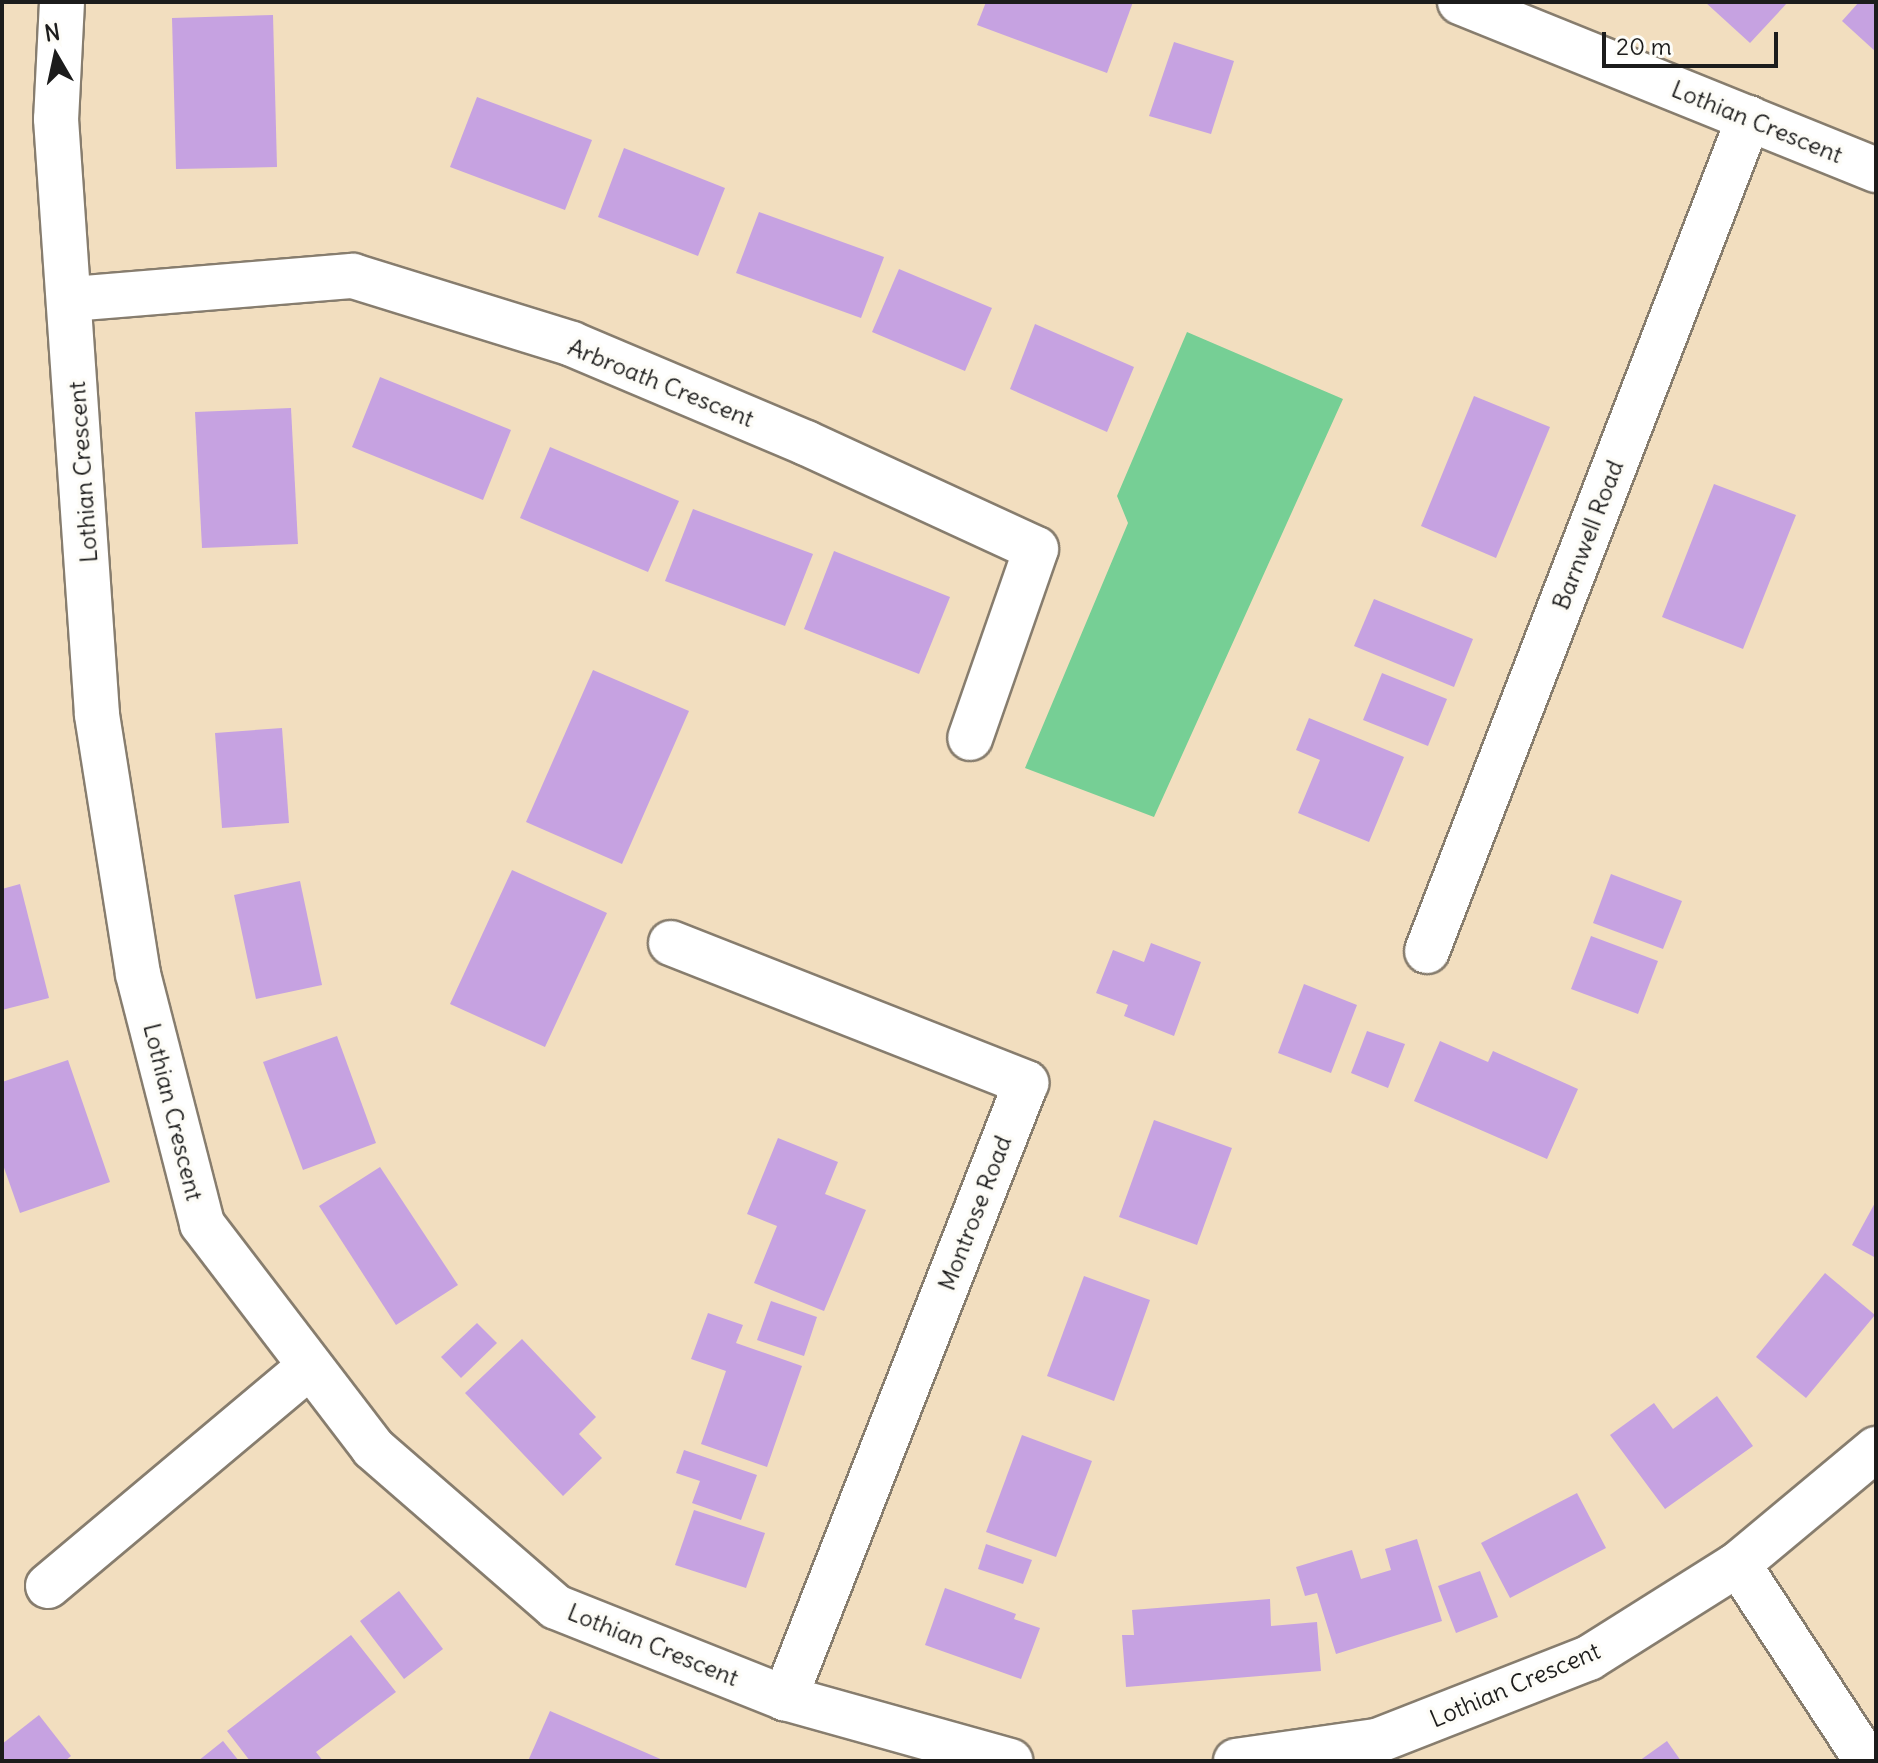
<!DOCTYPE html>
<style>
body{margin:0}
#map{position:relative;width:1878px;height:1763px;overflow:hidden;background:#f2debf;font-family:Delius,sans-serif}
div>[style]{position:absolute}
.green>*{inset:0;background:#76cf95}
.building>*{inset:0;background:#c6a2e1}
.roads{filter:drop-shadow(2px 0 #877d6e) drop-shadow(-2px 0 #877d6e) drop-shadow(0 2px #877d6e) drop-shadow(0 -2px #877d6e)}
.minor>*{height:44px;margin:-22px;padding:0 22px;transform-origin:22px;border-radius:22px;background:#fff}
span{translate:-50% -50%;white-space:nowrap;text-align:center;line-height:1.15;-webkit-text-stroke:7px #fdfcf7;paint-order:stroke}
.street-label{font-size:24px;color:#1c1c1c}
.frame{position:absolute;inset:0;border:4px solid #1c1c1c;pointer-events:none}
.north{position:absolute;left:16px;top:16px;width:80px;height:80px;-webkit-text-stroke:6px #fdfcf7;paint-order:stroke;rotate:351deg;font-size:22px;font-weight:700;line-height:32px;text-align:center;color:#1c1c1c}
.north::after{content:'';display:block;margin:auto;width:28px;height:36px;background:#1c1c1c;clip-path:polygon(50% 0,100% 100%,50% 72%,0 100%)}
.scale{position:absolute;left:1602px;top:32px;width:176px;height:36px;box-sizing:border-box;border:4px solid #1c1c1c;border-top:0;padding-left:10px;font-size:24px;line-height:28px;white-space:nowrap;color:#1c1c1c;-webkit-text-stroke:6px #fdfcf7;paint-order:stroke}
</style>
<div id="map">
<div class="green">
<div style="clip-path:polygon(1187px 332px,1343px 399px,1154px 817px,1025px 768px,1128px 523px,1117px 496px)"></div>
</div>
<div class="building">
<div style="clip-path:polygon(986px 2px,1133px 2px,1107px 73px,977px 25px)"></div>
<div style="clip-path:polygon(1705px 2px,1788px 2px,1750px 43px)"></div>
<div style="clip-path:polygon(1859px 2px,1876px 2px,1876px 52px,1842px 21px)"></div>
<div style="clip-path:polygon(273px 15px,277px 167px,176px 169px,172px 18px)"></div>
<div style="clip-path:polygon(1174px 42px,1234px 61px,1211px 134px,1149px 116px)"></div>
<div style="clip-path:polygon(477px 97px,592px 140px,565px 210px,450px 167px)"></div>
<div style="clip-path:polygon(624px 148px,725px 188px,698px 256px,598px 217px)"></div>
<div style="clip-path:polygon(759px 212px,884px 257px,861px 318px,736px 273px)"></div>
<div style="clip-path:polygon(899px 269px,992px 308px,965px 371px,872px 332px)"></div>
<div style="clip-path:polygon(1035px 324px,1134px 367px,1107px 432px,1010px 389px)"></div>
<div style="clip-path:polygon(380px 377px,511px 430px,483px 500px,352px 447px)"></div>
<div style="clip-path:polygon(1474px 396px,1550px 427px,1496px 558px,1421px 526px)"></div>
<div style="clip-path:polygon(291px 408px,298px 544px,202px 548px,195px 412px)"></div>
<div style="clip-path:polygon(550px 447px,679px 501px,648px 572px,520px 518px)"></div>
<div style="clip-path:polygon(1714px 484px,1796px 515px,1743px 649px,1662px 617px)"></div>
<div style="clip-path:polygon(693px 509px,813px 554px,785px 626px,665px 581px)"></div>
<div style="clip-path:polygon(834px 551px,950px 597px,919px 674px,804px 629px)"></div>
<div style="clip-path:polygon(1374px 599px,1473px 639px,1454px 687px,1354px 646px)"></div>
<div style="clip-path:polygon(593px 670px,689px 711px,622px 864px,526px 822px)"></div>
<div style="clip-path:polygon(1382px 673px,1447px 699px,1428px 746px,1363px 720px)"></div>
<div style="clip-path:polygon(1309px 718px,1404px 757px,1369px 842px,1298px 813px,1320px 760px,1296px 750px)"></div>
<div style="clip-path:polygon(282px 728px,289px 823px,222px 828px,215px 733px)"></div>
<div style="clip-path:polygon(512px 870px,607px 913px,545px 1047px,450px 1004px)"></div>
<div style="clip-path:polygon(1611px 874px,1682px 901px,1663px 949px,1593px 923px)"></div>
<div style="clip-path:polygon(300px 881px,322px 985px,256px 999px,234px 895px)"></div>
<div style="clip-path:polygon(20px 884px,49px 998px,2px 1010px,2px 889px)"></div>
<div style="clip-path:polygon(1591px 936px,1658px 961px,1638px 1014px,1571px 989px)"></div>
<div style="clip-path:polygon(1151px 943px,1201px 962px,1174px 1036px,1124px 1016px,1128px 1005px,1096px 993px,1113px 950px,1144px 962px)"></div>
<div style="clip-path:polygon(1304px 984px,1357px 1005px,1331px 1073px,1278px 1053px)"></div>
<div style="clip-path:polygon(1367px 1031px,1405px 1044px,1388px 1088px,1351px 1073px)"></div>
<div style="clip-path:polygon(337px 1036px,376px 1143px,303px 1170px,263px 1062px)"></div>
<div style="clip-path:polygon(1440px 1041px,1488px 1062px,1493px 1051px,1578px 1089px,1547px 1159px,1414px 1101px)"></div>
<div style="clip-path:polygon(68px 1060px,110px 1182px,20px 1213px,2px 1162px,2px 1082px)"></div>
<div style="clip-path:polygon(1154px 1120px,1232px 1148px,1197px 1245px,1119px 1217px)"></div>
<div style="clip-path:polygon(778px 1138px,838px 1162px,825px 1194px,866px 1210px,824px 1311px,754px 1283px,777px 1226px,747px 1214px)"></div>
<div style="clip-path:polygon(380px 1167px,458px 1285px,396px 1325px,319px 1206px)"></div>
<div style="clip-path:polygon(1876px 1201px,1876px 1258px,1852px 1245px)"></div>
<div style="clip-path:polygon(1825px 1273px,1875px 1315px,1806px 1398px,1756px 1357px)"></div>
<div style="clip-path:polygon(1084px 1276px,1150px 1300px,1114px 1401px,1047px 1376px)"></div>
<div style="clip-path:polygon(771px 1301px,817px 1317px,804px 1356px,757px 1340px)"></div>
<div style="clip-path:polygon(708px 1313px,743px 1325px,736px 1343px,802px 1366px,767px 1467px,701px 1444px,726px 1371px,691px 1359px)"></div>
<div style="clip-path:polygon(477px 1323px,497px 1343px,461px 1378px,441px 1357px)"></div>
<div style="clip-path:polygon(522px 1339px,596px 1417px,579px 1434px,602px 1458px,563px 1496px,465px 1393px)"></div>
<div style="clip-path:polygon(1717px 1396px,1753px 1446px,1665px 1509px,1610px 1435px,1654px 1403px,1673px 1429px)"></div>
<div style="clip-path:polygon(1022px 1435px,1092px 1461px,1056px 1557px,986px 1532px)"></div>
<div style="clip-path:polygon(684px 1450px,757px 1475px,741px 1520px,692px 1503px,700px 1481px,676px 1473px)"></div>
<div style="clip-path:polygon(1577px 1493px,1606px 1548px,1510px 1598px,1481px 1543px)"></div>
<div style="clip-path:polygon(694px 1510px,765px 1533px,746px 1588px,675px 1565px)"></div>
<div style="clip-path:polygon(1417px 1539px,1442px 1621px,1336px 1654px,1317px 1593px,1305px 1596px,1296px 1567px,1352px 1550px,1361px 1579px,1391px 1570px,1385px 1549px)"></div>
<div style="clip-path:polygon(986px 1544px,1032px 1560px,1023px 1584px,978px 1569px)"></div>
<div style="clip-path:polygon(1480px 1571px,1498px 1617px,1456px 1633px,1438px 1586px)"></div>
<div style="clip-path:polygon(945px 1588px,1016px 1614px,1014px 1619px,1040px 1628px,1021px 1679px,925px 1645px)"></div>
<div style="clip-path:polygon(399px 1591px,443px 1649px,404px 1679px,360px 1621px)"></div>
<div style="clip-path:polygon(1270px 1599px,1271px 1626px,1317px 1622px,1321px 1671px,1126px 1687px,1122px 1635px,1134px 1635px,1132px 1610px)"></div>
<div style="clip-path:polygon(351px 1635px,396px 1692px,316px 1752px,323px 1761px,250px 1761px,227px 1731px)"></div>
<div style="clip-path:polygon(550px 1711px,665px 1761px,528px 1761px)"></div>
<div style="clip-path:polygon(39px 1715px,71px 1756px,65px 1761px,2px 1761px,2px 1744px)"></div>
<div style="clip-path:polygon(223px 1741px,239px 1761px,198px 1761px)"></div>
<div style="clip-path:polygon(1667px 1741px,1681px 1761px,1639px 1761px)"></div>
</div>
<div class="roads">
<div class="minor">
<div style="left:62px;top:2px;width:117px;rotate:92.9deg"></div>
<div style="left:56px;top:119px;width:597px;rotate:86.06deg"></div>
<div style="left:97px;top:715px;width:262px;rotate:81deg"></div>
<div style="left:138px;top:974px;width:258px;rotate:75.6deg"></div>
<div style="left:202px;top:1224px;width:282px;rotate:52.6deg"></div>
<div style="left:373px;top:1448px;width:242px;rotate:41deg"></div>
<div style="left:556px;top:1607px;width:246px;rotate:21.7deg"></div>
<div style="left:785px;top:1698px;width:234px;rotate:15.6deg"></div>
<div style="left:1460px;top:2px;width:449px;rotate:22deg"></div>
<div style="left:71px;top:299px;width:283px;rotate:-4.7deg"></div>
<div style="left:353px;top:276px;width:229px;rotate:17.2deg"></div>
<div style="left:572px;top:344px;width:254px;rotate:22.9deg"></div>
<div style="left:806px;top:443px;width:253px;rotate:24.7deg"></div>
<div style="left:1036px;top:549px;width:200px;rotate:109.2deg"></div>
<div style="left:671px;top:943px;width:382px;rotate:21.5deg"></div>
<div style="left:1026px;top:1083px;width:661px;rotate:111.4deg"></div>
<div style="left:1427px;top:951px;width:893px;rotate:-68.87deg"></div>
<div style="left:1738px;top:1564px;width:235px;rotate:56.8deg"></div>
<div style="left:48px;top:1586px;width:339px;rotate:-40deg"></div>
<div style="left:1236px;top:1761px;width:142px;rotate:-8.1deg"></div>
<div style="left:1377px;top:1741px;width:228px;rotate:-21.4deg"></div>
<div style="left:1589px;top:1658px;width:176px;rotate:-32.2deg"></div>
<div style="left:1738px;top:1564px;width:180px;rotate:-39.8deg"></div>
</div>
</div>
<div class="street-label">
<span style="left:1757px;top:122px;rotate:22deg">Lothian Crescent</span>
<span style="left:661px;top:383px;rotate:22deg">Arbroath Crescent</span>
<span style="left:83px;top:472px;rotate:-94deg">Lothian Crescent</span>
<span style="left:1588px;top:535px;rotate:-69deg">Barnwell Road</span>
<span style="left:173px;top:1112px;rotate:76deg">Lothian Crescent</span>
<span style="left:975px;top:1213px;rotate:-69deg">Montrose Road</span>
<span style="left:653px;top:1645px;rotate:22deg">Lothian Crescent</span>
<span style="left:1515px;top:1685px;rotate:-23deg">Lothian Crescent</span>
</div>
<div class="frame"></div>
<div class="north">N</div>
<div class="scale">20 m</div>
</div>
